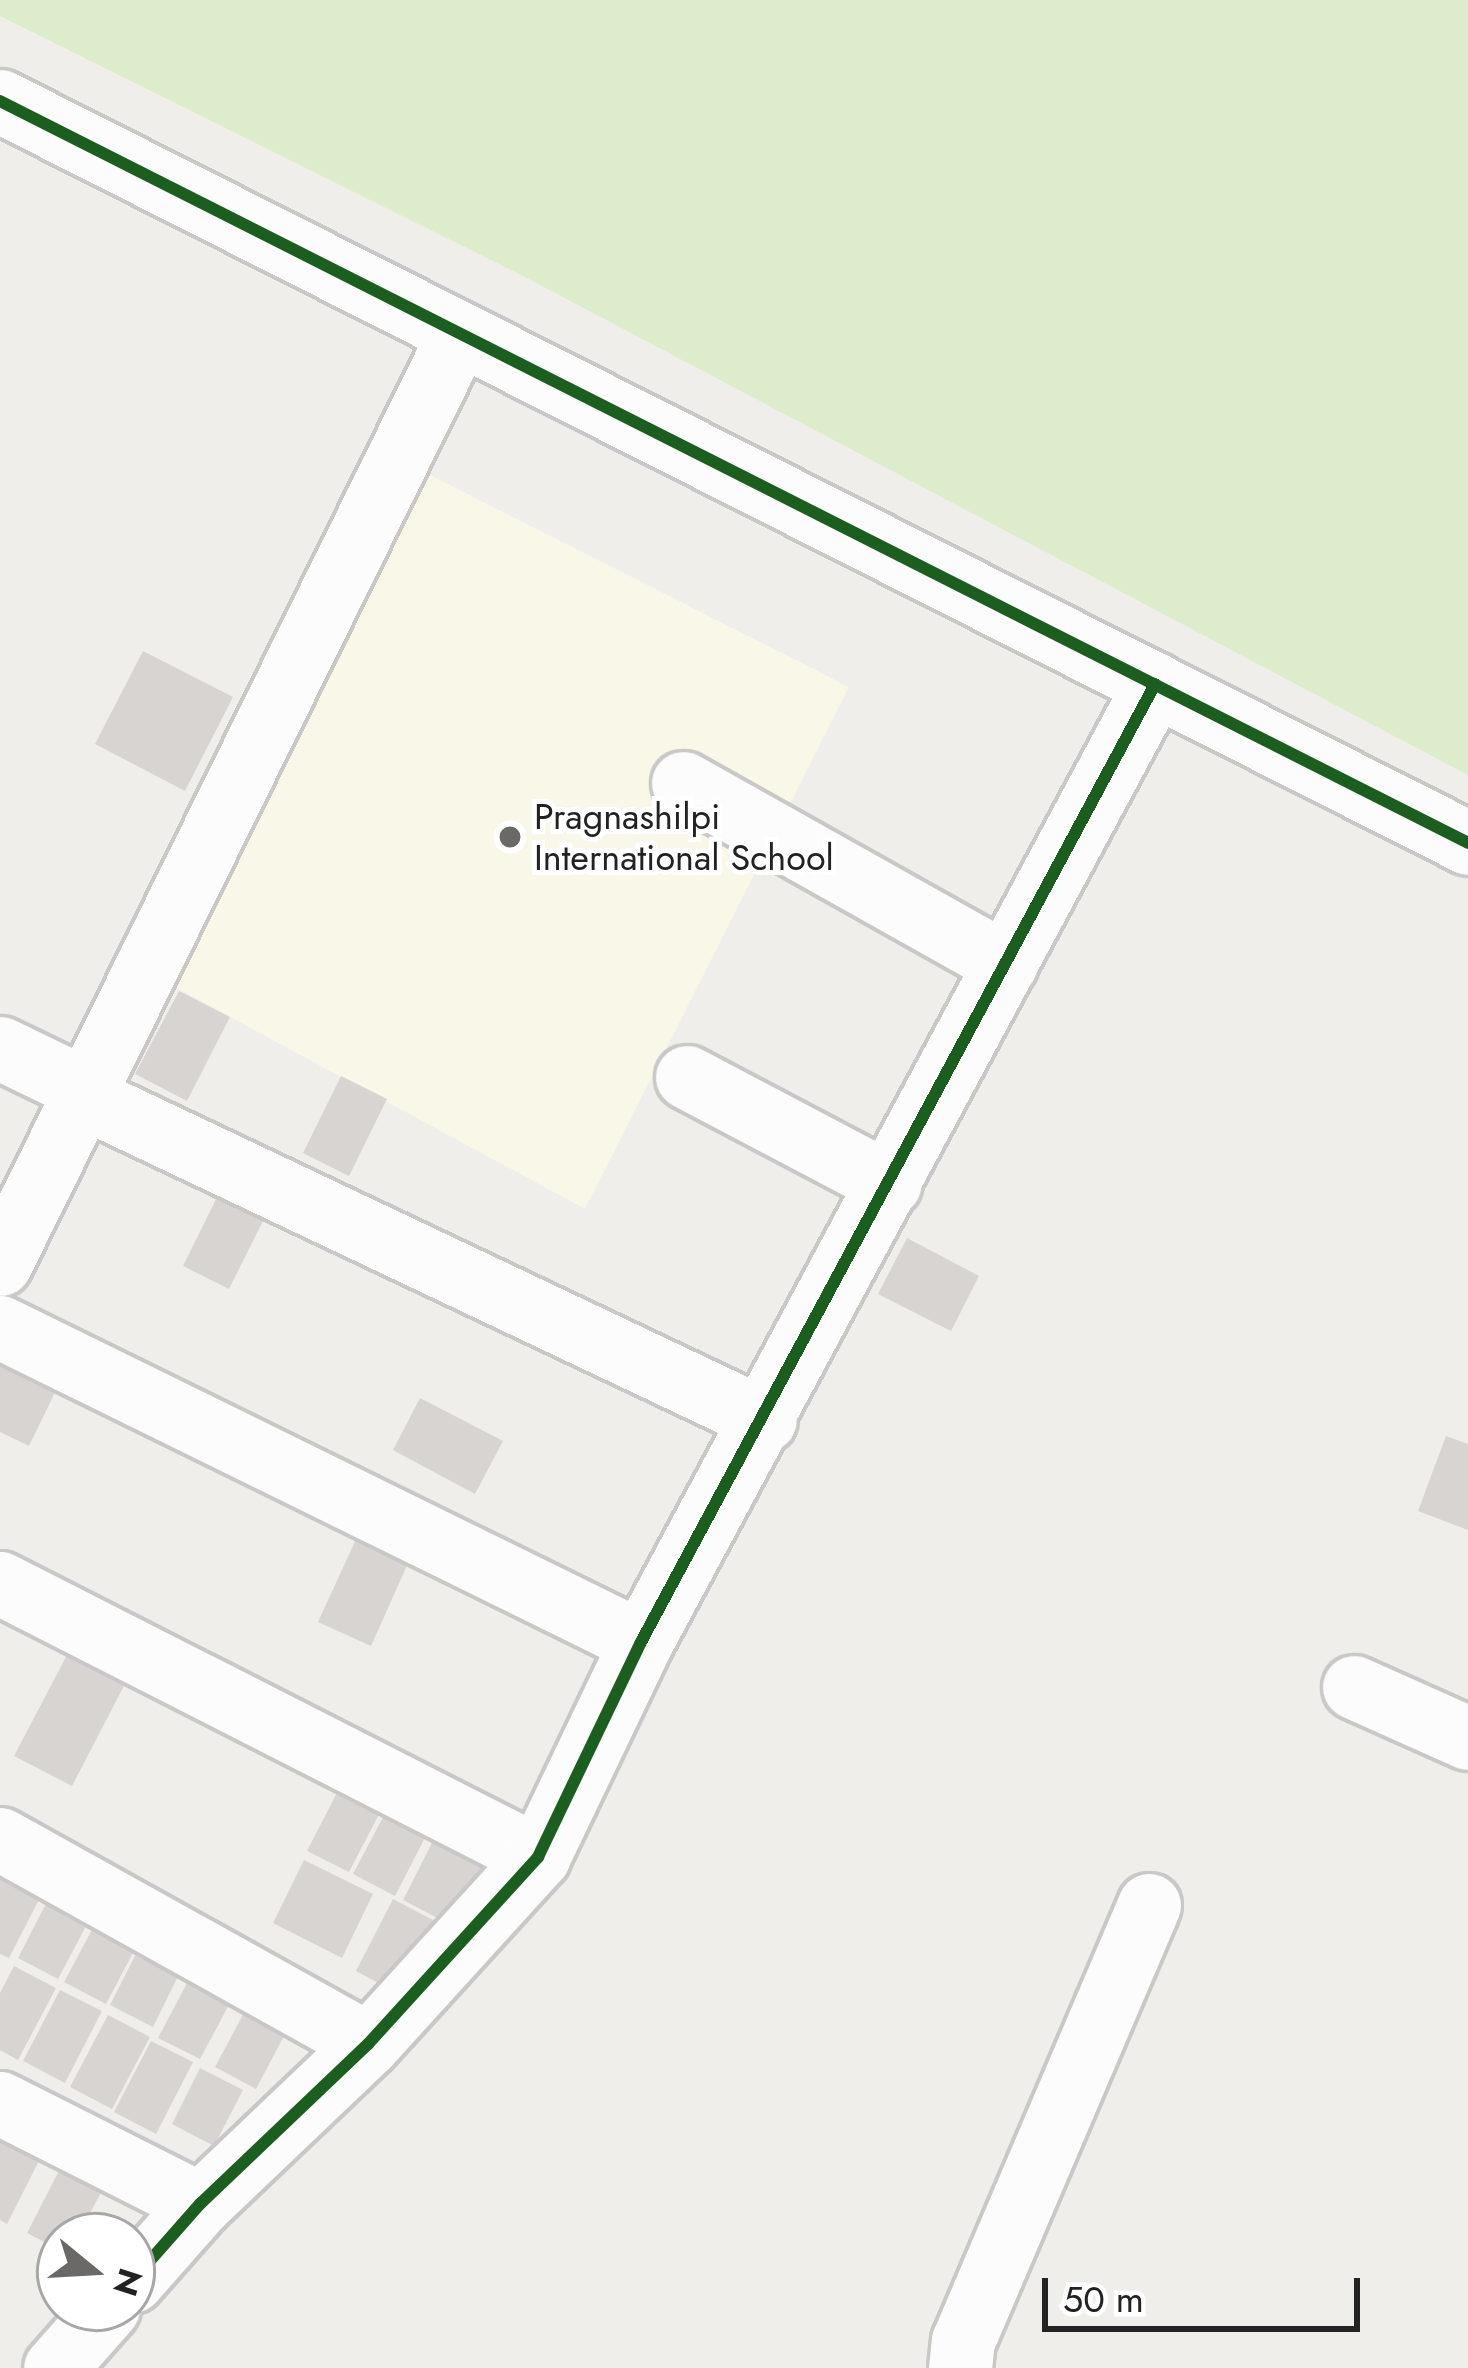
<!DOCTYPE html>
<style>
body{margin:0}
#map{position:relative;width:1468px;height:2368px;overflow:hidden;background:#f0eeeb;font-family:Jost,sans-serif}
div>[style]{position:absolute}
.education>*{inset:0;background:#f8f7e8}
.grass>*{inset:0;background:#ddeccb}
.building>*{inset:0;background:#d7d4d2}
.roads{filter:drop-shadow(3px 0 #c9c8c7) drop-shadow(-3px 0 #c9c8c7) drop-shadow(0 3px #c9c8c7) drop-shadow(0 -3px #c9c8c7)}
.minor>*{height:63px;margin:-31.5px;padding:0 31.5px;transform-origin:31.5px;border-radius:31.5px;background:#fdfcfc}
.cycleway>*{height:12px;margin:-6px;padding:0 6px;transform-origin:6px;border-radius:6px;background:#1b5e20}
.dots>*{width:33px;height:33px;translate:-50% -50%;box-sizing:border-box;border:6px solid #fff;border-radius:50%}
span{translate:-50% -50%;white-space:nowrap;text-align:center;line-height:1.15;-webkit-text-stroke:10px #fff;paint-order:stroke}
.poi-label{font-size:36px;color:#222}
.left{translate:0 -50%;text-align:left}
.north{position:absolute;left:36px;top:2212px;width:120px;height:120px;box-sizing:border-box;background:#fff;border:3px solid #a7a7a7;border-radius:50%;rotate:108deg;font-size:33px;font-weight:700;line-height:48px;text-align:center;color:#222}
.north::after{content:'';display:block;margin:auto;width:42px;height:54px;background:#6a6968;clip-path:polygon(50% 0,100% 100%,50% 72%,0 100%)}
.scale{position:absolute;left:1042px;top:2278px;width:318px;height:54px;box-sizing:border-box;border:6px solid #222;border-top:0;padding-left:15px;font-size:36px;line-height:42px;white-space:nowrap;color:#222;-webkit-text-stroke:9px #fff;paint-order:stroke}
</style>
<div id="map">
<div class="education">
<div style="clip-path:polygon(422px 471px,849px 687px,585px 1209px,175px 987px)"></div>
</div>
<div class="grass">
<div style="clip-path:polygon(0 0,1468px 0,1468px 775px,521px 275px,0 16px)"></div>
</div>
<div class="building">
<div style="clip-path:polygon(143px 651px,233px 697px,185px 791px,95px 744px)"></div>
<div style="clip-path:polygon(179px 991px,230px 1017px,187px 1101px,135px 1074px)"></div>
<div style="clip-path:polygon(341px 1076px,387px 1099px,349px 1176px,303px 1153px)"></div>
<div style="clip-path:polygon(221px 1189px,267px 1213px,229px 1289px,183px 1266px)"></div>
<div style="clip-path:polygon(907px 1238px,979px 1276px,951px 1331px,878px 1294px)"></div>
<div style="clip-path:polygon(0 1357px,65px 1372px,29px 1446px,0 1432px)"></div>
<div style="clip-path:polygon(420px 1398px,503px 1441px,475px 1494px,393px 1450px)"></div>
<div style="clip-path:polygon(1446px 1436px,1468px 1444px,1468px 1530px,1418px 1511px)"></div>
<div style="clip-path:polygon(357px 1537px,409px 1561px,371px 1646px,318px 1622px)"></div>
<div style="clip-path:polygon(68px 1653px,126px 1682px,72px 1786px,14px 1756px)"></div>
<div style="clip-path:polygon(344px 1779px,386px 1801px,349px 1872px,307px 1851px)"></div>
<div style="clip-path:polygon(391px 1802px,432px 1824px,395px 1896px,353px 1874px)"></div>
<div style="clip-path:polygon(438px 1831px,499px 1863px,464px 1932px,403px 1900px)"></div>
<div style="clip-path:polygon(304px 1860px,373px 1894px,342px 1958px,273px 1923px)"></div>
<div style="clip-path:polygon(0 1873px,46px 1886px,9px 1958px,0 1954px)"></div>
<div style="clip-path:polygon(52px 1892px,93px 1913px,58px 1979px,18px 1958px)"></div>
<div style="clip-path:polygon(393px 1899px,435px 1921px,397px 1993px,356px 1971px)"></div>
<div style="clip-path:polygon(102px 1911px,144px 1932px,106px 2004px,64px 1982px)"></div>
<div style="clip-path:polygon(142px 1942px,184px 1964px,153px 2027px,110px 2005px)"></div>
<div style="clip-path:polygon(14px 1966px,56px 1988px,18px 2060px,0 2050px,0 1993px)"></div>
<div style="clip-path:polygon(196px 1966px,238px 1988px,200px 2059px,158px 2038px)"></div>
<div style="clip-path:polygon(60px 1990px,102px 2011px,65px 2083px,23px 2061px)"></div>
<div style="clip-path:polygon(253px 1996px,294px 2017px,256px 2089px,215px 2067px)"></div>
<div style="clip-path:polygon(108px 2015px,150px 2037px,112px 2109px,70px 2087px)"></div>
<div style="clip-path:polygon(151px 2041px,193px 2062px,156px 2134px,114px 2112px)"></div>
<div style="clip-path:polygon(200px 2068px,243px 2090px,214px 2146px,172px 2124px)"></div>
<div style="clip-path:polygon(0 2129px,44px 2151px,7px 2224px,0 2220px)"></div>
<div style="clip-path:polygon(64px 2161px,106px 2183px,78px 2236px,60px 2236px,60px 2250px,27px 2233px)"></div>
</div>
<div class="roads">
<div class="minor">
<div style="left:0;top:101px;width:1645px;rotate:26.81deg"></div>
<div style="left:683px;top:783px;width:370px;rotate:29.3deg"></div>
<div style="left:0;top:1048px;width:101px;rotate:25.8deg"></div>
<div style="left:687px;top:1077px;width:229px;rotate:27.8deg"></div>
<div style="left:88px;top:1099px;width:749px;rotate:25.37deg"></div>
<div style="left:0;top:1264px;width:1035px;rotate:-63.73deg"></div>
<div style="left:0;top:1327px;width:714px;rotate:26.17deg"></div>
<div style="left:0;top:1583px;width:604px;rotate:26.99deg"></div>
<div style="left:1354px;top:1687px;width:125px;rotate:24.1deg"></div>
<div style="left:0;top:1839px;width:421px;rotate:29.1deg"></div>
<div style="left:0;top:2103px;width:224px;rotate:26.8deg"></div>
<div style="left:132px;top:2281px;width:103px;rotate:-48.6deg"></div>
<div style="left:200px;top:2204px;width:232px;rotate:-43.6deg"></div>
<div style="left:368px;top:2044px;width:253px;rotate:-47.7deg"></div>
<div style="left:538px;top:1857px;width:238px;rotate:-64.4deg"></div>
<div style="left:641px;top:1642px;width:1087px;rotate:-61.78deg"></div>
<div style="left:55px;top:2368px;width:80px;rotate:-48.5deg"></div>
<div style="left:960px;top:2368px;width:27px;rotate:-84deg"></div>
<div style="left:963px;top:2341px;width:474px;rotate:-66.9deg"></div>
</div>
</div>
<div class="cycleway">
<div style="left:0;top:101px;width:1645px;rotate:26.81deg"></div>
<div style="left:132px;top:2281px;width:103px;rotate:-48.6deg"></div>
<div style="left:200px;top:2204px;width:232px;rotate:-43.6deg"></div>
<div style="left:368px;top:2044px;width:253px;rotate:-47.7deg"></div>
<div style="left:538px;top:1857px;width:238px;rotate:-64.4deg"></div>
<div style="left:641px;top:1642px;width:1087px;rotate:-61.78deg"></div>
</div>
<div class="dots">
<div style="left:510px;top:837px;background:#6a6968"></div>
</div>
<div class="poi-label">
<span class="left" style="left:534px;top:837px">Pragnashilpi<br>International School</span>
</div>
<div class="north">N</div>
<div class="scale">50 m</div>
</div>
